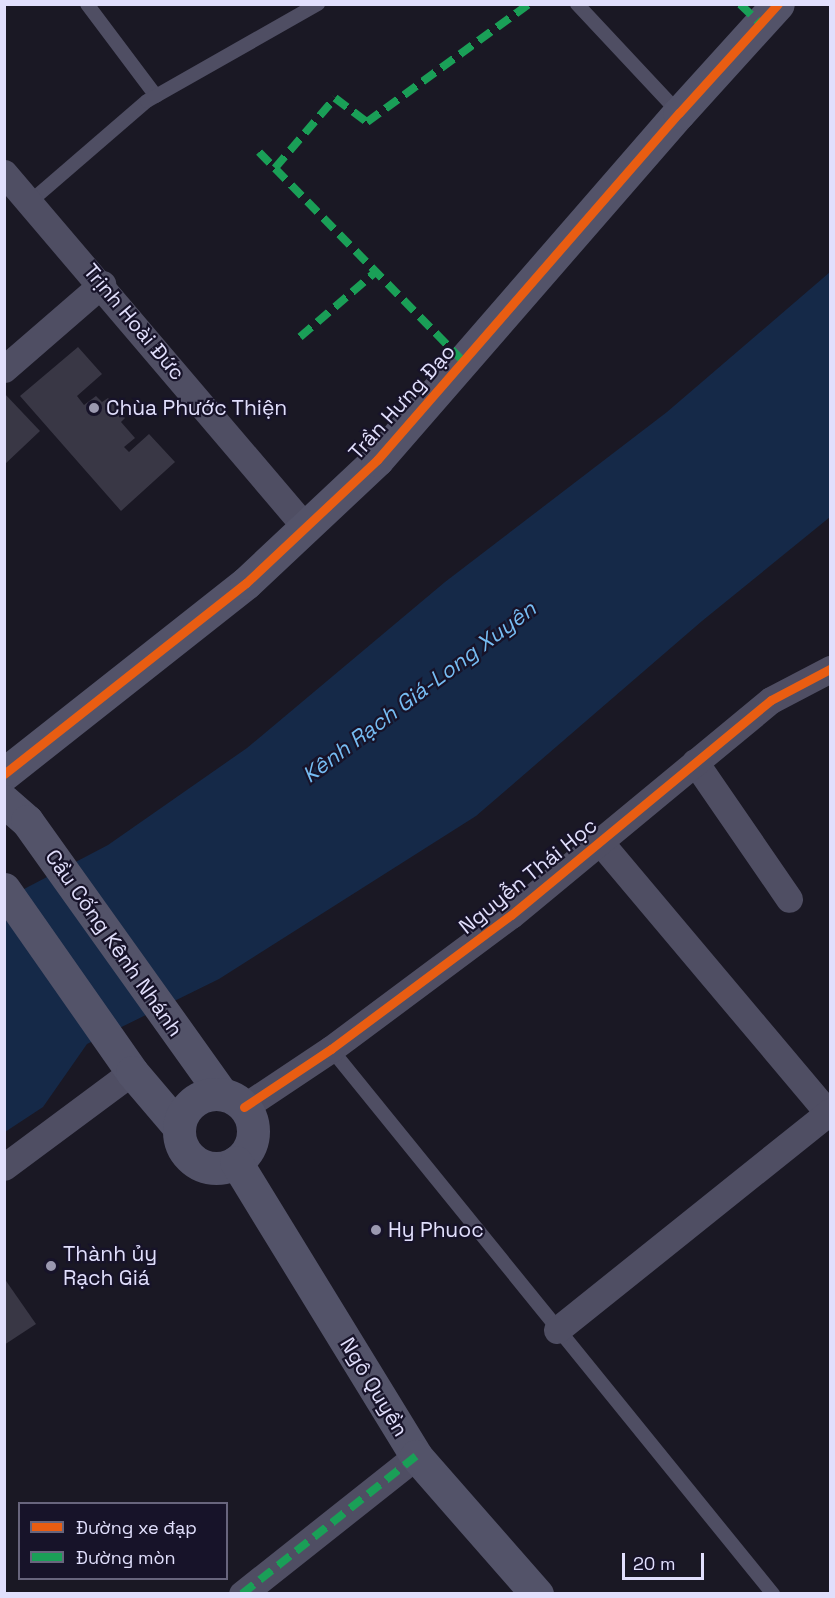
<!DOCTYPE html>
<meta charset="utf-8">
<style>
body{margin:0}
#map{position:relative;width:835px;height:1598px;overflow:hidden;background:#1a1824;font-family:"Space Grotesk",sans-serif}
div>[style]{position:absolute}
.water>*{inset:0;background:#152948}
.building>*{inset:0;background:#393745}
.lane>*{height:14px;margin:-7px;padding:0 7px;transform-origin:7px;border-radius:7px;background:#4f4e63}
.street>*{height:27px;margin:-13.5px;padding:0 13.5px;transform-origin:13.5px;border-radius:13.5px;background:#4f4e63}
.secondary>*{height:33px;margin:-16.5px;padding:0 16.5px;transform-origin:16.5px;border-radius:16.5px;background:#535369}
.secondary>.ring{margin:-16.5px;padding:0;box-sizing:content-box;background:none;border:33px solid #535369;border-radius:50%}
.quiet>*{height:8px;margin-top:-4px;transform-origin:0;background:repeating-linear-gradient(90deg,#1a9f57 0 15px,transparent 0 23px)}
.cycleway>*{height:9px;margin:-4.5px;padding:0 4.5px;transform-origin:4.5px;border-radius:4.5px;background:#e95d12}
.dots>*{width:16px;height:16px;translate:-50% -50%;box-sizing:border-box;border:3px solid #171329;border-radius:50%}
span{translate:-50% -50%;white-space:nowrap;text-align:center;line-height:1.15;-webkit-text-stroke:4.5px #171329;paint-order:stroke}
.street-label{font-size:21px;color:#e1dffc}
.poi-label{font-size:21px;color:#e1dffc}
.left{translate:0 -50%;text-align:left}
.water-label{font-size:22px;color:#76bcf2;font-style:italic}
.frame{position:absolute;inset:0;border:6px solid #e1dffc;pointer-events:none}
.legend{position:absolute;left:18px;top:1502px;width:210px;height:78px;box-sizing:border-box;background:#171329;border:2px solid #68657d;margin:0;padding:8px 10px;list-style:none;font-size:18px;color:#e1dffc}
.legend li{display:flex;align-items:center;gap:12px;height:30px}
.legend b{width:30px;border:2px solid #68657d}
.scale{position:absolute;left:622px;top:1553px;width:82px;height:27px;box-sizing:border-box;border:3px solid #e1dffc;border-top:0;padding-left:8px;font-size:18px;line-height:21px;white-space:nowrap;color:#e1dffc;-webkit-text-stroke:4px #171329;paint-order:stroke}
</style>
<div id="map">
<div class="water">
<div style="clip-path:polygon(830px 272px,830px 517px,702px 621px,476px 816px,219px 979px,87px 1044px,43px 1107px,5px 1132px,5px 899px,108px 845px,247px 748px,445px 582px,667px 412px)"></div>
</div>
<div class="building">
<div style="clip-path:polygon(78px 347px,102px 374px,77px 396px,84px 405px,96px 396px,102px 402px,108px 398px,125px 418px,121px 422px,135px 438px,124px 447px,129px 452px,149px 434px,175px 462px,121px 511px,20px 396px)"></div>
<div style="clip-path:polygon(4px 393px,40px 431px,4px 465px)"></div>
<div style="clip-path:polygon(4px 1278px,36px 1324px,4px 1345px)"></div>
</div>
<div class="lane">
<div style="left:87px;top:4px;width:115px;rotate:53.1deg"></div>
<div style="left:577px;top:4px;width:149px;rotate:46.9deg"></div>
<div style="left:31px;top:201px;width:153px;rotate:-40.8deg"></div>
<div style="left:147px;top:101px;width:197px;rotate:-29.6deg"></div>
<div style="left:331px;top:1049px;width:702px;rotate:50.96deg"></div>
</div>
<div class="street">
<div style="left:4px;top:173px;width:466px;rotate:49.6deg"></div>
<div style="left:4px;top:369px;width:130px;rotate:-40.9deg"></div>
<div style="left:695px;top:762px;width:166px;rotate:55.5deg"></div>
<div style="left:600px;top:842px;width:354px;rotate:49.9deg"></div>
<div style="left:244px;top:1107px;width:105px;rotate:-33.7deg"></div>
<div style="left:331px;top:1049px;width:224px;rotate:-36.7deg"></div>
<div style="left:511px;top:915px;width:337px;rotate:-39.6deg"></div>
<div style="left:771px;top:700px;width:67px;rotate:-27.7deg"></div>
<div style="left:4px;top:1167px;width:159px;rotate:-36.6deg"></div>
<div style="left:557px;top:1330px;width:350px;rotate:-38.7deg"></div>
<div style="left:242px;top:1594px;width:222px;rotate:-38.4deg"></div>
</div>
<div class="secondary">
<div style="left:4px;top:774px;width:308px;rotate:-38.3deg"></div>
<div style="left:246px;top:583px;width:180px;rotate:-43.2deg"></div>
<div style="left:377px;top:460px;width:460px;rotate:-49deg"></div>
<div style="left:679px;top:113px;width:147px;rotate:-47.8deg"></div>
<div style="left:4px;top:801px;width:30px;rotate:41deg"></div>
<div style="left:27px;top:821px;width:335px;rotate:54.5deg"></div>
<div style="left:4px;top:889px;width:223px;rotate:55deg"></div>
<div style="left:132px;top:1072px;width:71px;rotate:49.6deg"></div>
<div class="ring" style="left:179px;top:1094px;width:41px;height:41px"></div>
<div style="left:236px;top:1162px;width:345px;rotate:58.5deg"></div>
<div style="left:416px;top:1456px;width:184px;rotate:48.8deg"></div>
</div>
<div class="quiet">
<div style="left:740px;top:4px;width:29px;rotate:44deg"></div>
<div style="left:259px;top:152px;width:293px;rotate:45.7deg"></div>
<div style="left:275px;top:168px;width:92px;rotate:-49.4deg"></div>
<div style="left:335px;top:98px;width:40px;rotate:37deg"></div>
<div style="left:367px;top:122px;width:200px;rotate:-36.1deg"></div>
<div style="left:300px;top:337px;width:103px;rotate:-40.7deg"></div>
<div style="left:242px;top:1594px;width:222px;rotate:-38.4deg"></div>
</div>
<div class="cycleway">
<div style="left:4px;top:774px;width:308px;rotate:-38.3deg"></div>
<div style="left:246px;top:583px;width:180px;rotate:-43.2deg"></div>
<div style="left:377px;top:460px;width:460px;rotate:-49deg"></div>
<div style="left:679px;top:113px;width:147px;rotate:-47.8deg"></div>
<div style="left:244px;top:1107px;width:105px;rotate:-33.7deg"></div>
<div style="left:331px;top:1049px;width:224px;rotate:-36.7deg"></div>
<div style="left:511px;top:915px;width:337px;rotate:-39.6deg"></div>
<div style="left:771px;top:700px;width:67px;rotate:-27.7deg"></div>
</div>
<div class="dots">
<div style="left:94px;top:408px;background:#9b99b0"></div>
<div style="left:376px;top:1230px;background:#9b99b0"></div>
<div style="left:51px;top:1266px;background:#9b99b0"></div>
</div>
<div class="street-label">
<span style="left:134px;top:322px;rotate:50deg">Trịnh Hoài Đức</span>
<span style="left:402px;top:402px;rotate:-48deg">Trần Hưng Đạo</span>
<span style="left:528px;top:876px;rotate:-39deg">Nguyễn Thái Học</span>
<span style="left:114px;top:943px;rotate:55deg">Cầu Cống Kênh Nhánh</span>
<span style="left:374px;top:1387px;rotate:59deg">Ngô Quyền</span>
</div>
<div class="poi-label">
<span class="left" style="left:106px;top:408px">Chùa Phước Thiện</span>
<span class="left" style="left:388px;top:1230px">Hy Phuoc</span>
<span class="left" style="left:63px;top:1266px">Thành ủy<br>Rạch Giá</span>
</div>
<div class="water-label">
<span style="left:419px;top:692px;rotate:-37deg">Kênh Rạch Giá-Long Xuyên</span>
</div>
<div class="frame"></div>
<ul class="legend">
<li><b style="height:8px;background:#e95d12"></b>Đường xe đạp</li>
<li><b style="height:8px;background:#1a9f57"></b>Đường mòn</li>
</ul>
<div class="scale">20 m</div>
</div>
